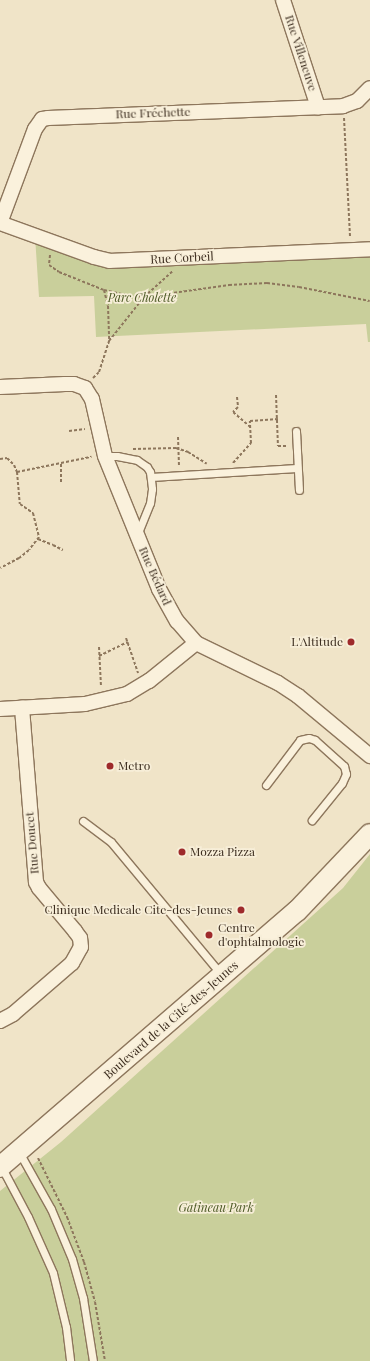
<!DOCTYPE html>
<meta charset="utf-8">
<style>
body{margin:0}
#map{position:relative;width:370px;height:1361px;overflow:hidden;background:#f0e4c8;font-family:"Playfair Display",serif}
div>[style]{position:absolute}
.green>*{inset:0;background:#c9cf9b}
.path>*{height:2px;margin-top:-1px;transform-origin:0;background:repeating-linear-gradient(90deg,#8d765c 0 3px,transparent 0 5px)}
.roads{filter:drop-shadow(1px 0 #8d765c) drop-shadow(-1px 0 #8d765c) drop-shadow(0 1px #8d765c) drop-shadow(0 -1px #8d765c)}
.lane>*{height:7px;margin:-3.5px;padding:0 3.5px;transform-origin:3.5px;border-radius:3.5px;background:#faf1dc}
.street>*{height:14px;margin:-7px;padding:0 7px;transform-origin:7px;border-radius:7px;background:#faf1dc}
.secondary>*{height:20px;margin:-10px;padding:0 10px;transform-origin:10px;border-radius:10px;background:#faf1dc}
.dots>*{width:11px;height:11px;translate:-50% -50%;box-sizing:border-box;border:2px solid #f7eed8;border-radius:50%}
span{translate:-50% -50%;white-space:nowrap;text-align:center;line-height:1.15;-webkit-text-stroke:3.5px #f7eed8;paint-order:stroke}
.street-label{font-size:12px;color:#3d2e20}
.park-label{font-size:12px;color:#4d5a26;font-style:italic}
.poi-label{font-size:12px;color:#3d2e20}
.right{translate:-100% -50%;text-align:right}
.left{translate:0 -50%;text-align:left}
</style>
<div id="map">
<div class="green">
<div style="clip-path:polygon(35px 236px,94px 257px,370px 249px,370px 342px,368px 342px,366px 324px,96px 337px,94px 296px,39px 297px)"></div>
<div style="clip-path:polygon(370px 854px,370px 1361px,0 1361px,0 1191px,61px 1142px,343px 888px)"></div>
</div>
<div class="path">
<div style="left:344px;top:118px;width:119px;rotate:87.1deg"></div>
<div style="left:50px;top:255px;width:10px;rotate:96deg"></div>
<div style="left:49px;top:265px;width:12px;rotate:35deg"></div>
<div style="left:59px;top:272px;width:48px;rotate:21.8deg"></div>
<div style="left:104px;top:290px;width:26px;rotate:13deg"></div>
<div style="left:129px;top:296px;width:15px;rotate:4deg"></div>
<div style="left:144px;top:297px;width:86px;rotate:-8deg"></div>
<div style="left:229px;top:285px;width:38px;rotate:-3deg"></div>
<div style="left:267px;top:283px;width:32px;rotate:7deg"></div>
<div style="left:299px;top:287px;width:72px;rotate:11.2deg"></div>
<div style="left:104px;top:290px;width:16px;rotate:76deg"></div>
<div style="left:108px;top:306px;width:35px;rotate:88deg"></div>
<div style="left:93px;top:378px;width:8px;rotate:-45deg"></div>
<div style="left:99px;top:372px;width:33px;rotate:-72deg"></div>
<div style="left:109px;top:341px;width:56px;rotate:-51.5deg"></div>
<div style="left:144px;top:297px;width:38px;rotate:-42deg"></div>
<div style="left:276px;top:395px;width:51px;rotate:87.8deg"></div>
<div style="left:278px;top:446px;width:9px"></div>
<div style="left:237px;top:397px;width:10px;rotate:84deg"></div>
<div style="left:238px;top:407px;width:7px;rotate:135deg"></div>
<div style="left:233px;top:412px;width:23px;rotate:41deg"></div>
<div style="left:69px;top:431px;width:16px;rotate:-7deg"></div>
<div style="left:178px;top:437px;width:29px;rotate:88deg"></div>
<div style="left:133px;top:449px;width:43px;rotate:-1.3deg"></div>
<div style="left:176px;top:448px;width:13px;rotate:18deg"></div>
<div style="left:188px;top:452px;width:22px;rotate:32deg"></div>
<div style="left:0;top:459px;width:7px;rotate:-8deg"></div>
<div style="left:7px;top:458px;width:10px;rotate:45deg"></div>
<div style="left:14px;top:465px;width:8px;rotate:67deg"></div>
<div style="left:17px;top:472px;width:32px;rotate:85deg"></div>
<div style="left:20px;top:504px;width:16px;rotate:35deg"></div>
<div style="left:33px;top:513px;width:25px;rotate:76deg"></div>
<div style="left:39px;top:537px;width:16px;rotate:128deg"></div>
<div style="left:29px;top:550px;width:13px;rotate:141deg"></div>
<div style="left:19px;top:558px;width:21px;rotate:152deg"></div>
<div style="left:233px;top:463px;width:27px;rotate:-48deg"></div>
<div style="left:251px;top:443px;width:22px;rotate:-93deg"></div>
<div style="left:250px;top:421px;width:28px;rotate:-4deg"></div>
<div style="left:17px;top:472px;width:76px;rotate:-11.5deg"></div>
<div style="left:61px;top:482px;width:19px;rotate:-90deg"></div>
<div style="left:38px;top:539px;width:16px;rotate:22deg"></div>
<div style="left:53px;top:545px;width:11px;rotate:27deg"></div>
<div style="left:126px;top:638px;width:37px;rotate:71deg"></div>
<div style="left:99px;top:647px;width:40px;rotate:87.1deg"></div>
<div style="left:99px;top:656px;width:32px;rotate:-26deg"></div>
<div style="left:38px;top:1158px;width:66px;rotate:63.8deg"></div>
<div style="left:67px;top:1217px;width:48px;rotate:69.3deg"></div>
<div style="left:84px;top:1262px;width:41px;rotate:74.6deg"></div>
<div style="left:95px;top:1302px;width:60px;rotate:80.4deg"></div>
</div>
<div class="roads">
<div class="lane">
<div style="left:296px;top:431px;width:59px;rotate:87.1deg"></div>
<div style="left:105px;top:456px;width:12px"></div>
<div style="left:117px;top:456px;width:20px;rotate:11deg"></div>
<div style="left:137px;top:460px;width:12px;rotate:35deg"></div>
<div style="left:147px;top:467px;width:6px;rotate:59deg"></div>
<div style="left:150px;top:472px;width:17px;rotate:83deg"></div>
<div style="left:152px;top:489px;width:14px;rotate:98deg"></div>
<div style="left:150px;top:503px;width:32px;rotate:112deg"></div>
<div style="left:151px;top:477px;width:146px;rotate:-3.5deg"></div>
<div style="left:266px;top:785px;width:56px;rotate:-52.9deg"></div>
<div style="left:300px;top:740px;width:9px;rotate:-13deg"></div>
<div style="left:309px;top:738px;width:6px;rotate:18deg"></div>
<div style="left:315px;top:740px;width:39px;rotate:42deg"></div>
<div style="left:344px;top:766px;width:8px;rotate:76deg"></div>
<div style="left:346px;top:774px;width:10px;rotate:114deg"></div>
<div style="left:342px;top:783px;width:48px;rotate:129deg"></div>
<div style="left:83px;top:821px;width:35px;rotate:37deg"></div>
<div style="left:111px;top:842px;width:173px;rotate:50.2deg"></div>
<div style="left:19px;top:1152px;width:65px;rotate:60.7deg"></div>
<div style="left:51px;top:1209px;width:54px;rotate:67.2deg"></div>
<div style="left:72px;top:1259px;width:41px;rotate:74.2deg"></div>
<div style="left:83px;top:1298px;width:64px;rotate:81deg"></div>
<div style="left:2px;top:1168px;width:55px;rotate:62deg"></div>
<div style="left:28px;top:1217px;width:61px;rotate:65.9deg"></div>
<div style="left:53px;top:1273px;width:56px;rotate:76.5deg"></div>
<div style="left:66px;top:1327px;width:34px;rotate:83deg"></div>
</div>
<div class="street">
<div style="left:283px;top:0;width:113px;rotate:71.9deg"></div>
<div style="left:0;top:223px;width:100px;rotate:-69.6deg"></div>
<div style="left:35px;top:129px;width:12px;rotate:-55deg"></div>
<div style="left:42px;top:119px;width:6px;rotate:-9deg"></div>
<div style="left:48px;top:118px;width:295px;rotate:-2.3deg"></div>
<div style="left:343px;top:106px;width:15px;rotate:-20deg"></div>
<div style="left:357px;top:101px;width:18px;rotate:-45deg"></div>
<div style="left:0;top:223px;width:100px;rotate:19.9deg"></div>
<div style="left:94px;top:257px;width:16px;rotate:14deg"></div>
<div style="left:110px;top:261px;width:260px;rotate:-2.6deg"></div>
<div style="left:0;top:387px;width:65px;rotate:-2.6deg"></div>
<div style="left:65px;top:384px;width:9px"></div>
<div style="left:74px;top:384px;width:12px;rotate:20deg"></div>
<div style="left:85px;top:388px;width:13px;rotate:58deg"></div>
<div style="left:92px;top:399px;width:58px;rotate:77.2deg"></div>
<div style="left:105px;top:456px;width:144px;rotate:67.9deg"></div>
<div style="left:159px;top:589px;width:37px;rotate:61deg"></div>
<div style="left:177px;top:621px;width:29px;rotate:49deg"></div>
<div style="left:196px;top:643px;width:91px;rotate:26deg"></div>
<div style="left:278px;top:683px;width:24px;rotate:33deg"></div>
<div style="left:298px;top:696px;width:94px;rotate:39.8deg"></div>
<div style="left:0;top:709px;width:85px;rotate:-3.4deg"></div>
<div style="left:85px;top:704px;width:43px;rotate:-13.4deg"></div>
<div style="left:127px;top:694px;width:26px;rotate:-31deg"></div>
<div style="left:149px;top:681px;width:60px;rotate:-39deg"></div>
<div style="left:0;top:1021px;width:15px;rotate:-28deg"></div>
<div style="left:13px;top:1014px;width:78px;rotate:-40.8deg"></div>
<div style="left:72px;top:963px;width:18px;rotate:-61deg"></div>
<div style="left:81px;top:947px;width:9px;rotate:-96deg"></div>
<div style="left:80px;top:938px;width:9px;rotate:-126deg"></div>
<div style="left:75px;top:931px;width:56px;rotate:-129.9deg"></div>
<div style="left:39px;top:888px;width:7px;rotate:-117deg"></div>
<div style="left:36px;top:882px;width:175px;rotate:-94.6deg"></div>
</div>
<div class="secondary">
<div style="left:0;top:1167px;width:392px;rotate:-40.8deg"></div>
<div style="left:297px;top:911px;width:106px;rotate:-46.5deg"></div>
</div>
</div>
<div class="dots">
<div style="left:351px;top:642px;background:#9e2a2b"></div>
<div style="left:110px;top:766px;background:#9e2a2b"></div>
<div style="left:182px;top:852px;background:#9e2a2b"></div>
<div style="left:241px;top:910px;background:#9e2a2b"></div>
<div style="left:209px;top:935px;background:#9e2a2b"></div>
</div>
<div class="street-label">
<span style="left:301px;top:53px;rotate:72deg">Rue Villeneuve</span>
<span style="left:153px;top:113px;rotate:-2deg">Rue Fréchette</span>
<span style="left:182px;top:258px;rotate:-3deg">Rue Corbeil</span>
<span style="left:155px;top:576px;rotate:66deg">Rue Bédard</span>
<span style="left:32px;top:843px;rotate:-95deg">Rue Doucet</span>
<span style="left:171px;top:1020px;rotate:-41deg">Boulevard de la Cité-des-Jeunes</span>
</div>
<div class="park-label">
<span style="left:142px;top:298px">Parc Cholette</span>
<span style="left:216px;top:1208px">Gatineau Park</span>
</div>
<div class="poi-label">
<span class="right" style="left:343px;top:642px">L'Altitude</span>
<span class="left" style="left:118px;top:766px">Metro</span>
<span class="left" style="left:190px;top:852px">Mozza Pizza</span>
<span class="right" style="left:232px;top:910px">Clinique Medicale Cite-des-Jeunes</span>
<span class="left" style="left:218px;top:935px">Centre<br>d'ophtalmologie</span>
</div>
</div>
